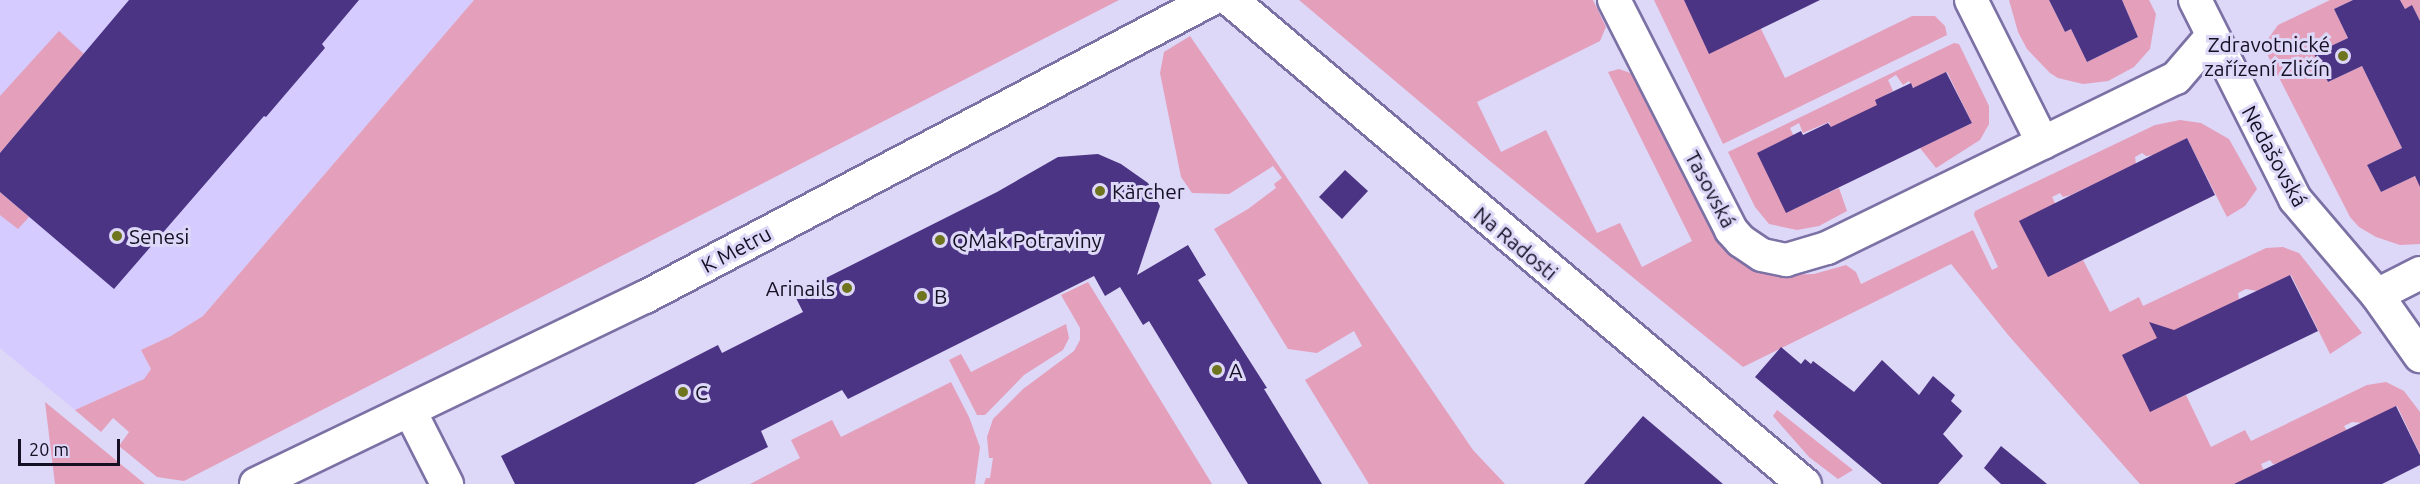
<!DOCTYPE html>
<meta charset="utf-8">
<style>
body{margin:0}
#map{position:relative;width:2420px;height:484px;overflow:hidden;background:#ddd7f8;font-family:Ubuntu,sans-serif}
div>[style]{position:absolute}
.built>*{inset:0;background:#d5cbfe}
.green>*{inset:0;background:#e49fbb}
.building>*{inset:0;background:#4b3483}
.roads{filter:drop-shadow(2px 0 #7c71a4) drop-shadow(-2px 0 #7c71a4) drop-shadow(0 2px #7c71a4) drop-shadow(0 -2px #7c71a4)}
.street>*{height:32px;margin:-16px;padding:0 16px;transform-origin:16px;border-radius:16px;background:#fff}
.secondary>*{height:33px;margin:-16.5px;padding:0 16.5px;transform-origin:16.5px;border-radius:16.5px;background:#fff}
.dots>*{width:16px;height:16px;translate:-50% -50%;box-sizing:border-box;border:3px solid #ddd7f8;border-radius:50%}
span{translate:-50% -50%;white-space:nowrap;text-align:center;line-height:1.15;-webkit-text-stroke:6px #ddd7f8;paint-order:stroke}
.poi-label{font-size:21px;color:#140f23}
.right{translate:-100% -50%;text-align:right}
.left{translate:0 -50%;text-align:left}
.street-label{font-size:21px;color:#140f23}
.scale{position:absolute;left:18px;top:439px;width:102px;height:27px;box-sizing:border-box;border:3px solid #140f23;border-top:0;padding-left:8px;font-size:18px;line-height:21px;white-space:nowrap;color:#140f23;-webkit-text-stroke:4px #ddd7f8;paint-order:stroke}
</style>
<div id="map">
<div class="built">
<div style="clip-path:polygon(0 0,474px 0,203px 316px,171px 336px,141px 350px,151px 369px,144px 379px,75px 410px,0 348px)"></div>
</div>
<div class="green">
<div style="clip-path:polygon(474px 0,1119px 0,184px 481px,157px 477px,119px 446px,129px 432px,113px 418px,101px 432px,75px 410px,144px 379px,151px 369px,141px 350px,171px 336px,203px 316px)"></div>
<div style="clip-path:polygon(1299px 0,1593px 0,1606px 27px,1600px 41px,1477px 102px,1501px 152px,1546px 130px,1597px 233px,1620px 223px,1642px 267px,1692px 241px,1608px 72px,1619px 69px,1636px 75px,1780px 275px,1814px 274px,1846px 265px,1856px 272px,1861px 284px,1973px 230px,1992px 270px,1998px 267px,1974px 215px,1975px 211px,2155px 125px,2180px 120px,2201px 123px,2229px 139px,2257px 189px,2245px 206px,2227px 217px,2187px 138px,2154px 155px,2146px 156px,2142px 153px,2135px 157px,2136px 164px,2071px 195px,2063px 197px,2060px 193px,2052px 197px,2055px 203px,2048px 276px,2083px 260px,2110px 312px,2139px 297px,2143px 306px,2266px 248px,2283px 247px,2299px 253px,2362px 333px,2330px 354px,2291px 275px,2257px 291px,2246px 289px,2238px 293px,2239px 300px,2158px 338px,2151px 411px,2186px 395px,2211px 447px,2245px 430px,2251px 441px,2367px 385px,2386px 382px,2404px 391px,2420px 412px,2420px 454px,2397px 406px,2363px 423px,2352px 422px,2344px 426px,2347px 431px,2281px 463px,2273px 464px,2270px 460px,2261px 464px,2264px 471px,2238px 484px,2140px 484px,2009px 336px,1951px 264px,1743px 367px,1490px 161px)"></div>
<div style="clip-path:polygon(1654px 0,1684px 0,1760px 27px,1785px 78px,1912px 16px,1935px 16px,1945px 26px,1947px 35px,1723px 144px)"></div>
<div style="clip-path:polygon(2009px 0,2049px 0,2065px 32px,2071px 29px,2087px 62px,2138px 37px,2122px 0,2149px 0,2156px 14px,2150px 49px,2134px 67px,2108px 81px,2083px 84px,2058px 78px,2050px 73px,2027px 49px,2018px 32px)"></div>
<div style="clip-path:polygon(2330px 0,2353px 0,2334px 9px,2348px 38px,2315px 54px,2328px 82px,2362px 66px,2402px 148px,2367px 165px,2381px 192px,2415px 176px,2420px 186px,2420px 244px,2400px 245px,2376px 237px,2359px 227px,2350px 217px,2263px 46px,2278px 25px)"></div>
<div style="clip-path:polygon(2400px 0,2420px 0,2420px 21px,2412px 6px,2405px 9px)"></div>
<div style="clip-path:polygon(59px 31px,84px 54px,0 153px,0 96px)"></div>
<div style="clip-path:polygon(1190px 36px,1473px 450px,1505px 484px,1369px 484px,1305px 380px,1362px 346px,1354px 331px,1317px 353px,1288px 349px,1214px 229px,1248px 209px,1276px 188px,1274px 184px,1282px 178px,1273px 166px,1229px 194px,1192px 193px,1181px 177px,1160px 73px,1164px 52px)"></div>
<div style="clip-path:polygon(1954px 43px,1959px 44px,1989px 106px,1989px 124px,1980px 140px,1936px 168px,1920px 148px,1972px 123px,1947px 72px,1914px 88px,1909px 81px,1903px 85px,1896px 75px,1888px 80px,1893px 91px,1876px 100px,1879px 105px,1831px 128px,1829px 122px,1803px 133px,1799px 123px,1790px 128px,1795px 139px,1785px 139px,1758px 153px,1787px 212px,1839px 188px,1847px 211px,1819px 226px,1797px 230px,1769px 224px,1755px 207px,1728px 152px)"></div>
<div style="clip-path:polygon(0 192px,29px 217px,18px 229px,0 215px)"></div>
<div style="clip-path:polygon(1088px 282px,1212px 484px,984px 484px,986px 478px,990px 478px,993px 458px,989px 458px,987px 437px,993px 419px,1023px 389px,1074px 351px,1080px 340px,1080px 328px,1061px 295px)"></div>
<div style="clip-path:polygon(1066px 324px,1069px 338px,1063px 350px,1024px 375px,985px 415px,977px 415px,949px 360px,961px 354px,971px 372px)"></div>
<div style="clip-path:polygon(951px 382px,969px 417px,980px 447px,975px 484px,750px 484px,800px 458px,791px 440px,832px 420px,841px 437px)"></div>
<div style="clip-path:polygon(45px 402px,145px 484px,55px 484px)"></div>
<div style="clip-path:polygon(1777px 410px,1853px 470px,1838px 479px,1809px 457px,1773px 416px)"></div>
</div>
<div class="building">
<div style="clip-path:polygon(129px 0,359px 0,322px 44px,325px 48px,266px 117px,264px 116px,114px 289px,0 192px,0 153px)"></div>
<div style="clip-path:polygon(1684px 0,1820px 0,1709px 54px)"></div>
<div style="clip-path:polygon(2049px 0,2122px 0,2138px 37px,2087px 62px,2071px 29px,2065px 32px)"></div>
<div style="clip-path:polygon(2353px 0,2400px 0,2405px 9px,2412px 5px,2420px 21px,2420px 187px,2415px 176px,2381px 192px,2367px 165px,2402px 148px,2362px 66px,2328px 82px,2314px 54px,2348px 38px,2334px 9px)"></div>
<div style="clip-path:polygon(1946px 72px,1972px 123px,1786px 213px,1757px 153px,1801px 131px,1803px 135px,1828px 123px,1831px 127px,1877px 105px,1875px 100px,1911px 83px,1913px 88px)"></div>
<div style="clip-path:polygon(2187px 138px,2215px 195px,2048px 277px,2019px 221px)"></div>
<div style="clip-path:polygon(1098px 154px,1121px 164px,1148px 183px,1160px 206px,1137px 275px,1188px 245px,1206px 275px,1198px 280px,1267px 388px,1264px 389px,1322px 484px,1248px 484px,1149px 321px,1143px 325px,1120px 287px,1105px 296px,1094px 276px,848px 399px,842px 390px,761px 431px,768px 447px,694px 484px,515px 484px,501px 456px,718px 345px,722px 353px,803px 312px,794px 294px,997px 192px,1058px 157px)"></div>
<div style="clip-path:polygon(1345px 170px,1368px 191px,1342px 219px,1319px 197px)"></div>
<div style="clip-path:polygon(2290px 275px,2318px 331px,2150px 412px,2122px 355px,2157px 338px,2149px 322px,2174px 330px)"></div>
<div style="clip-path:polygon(1781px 347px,1801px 364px,1805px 359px,1811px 364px,1813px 361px,1854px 392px,1882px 360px,1919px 395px,1933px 376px,1955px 395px,1951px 401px,1962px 411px,1943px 434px,1963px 456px,1938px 484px,1882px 484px,1755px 377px)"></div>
<div style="clip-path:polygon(2396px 406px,2420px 455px,2420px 465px,2382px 484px,2234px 484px)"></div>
<div style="clip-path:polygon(1643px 416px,1723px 484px,1584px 484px)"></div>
<div style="clip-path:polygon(2001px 446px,2047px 484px,2001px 484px,1984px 468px)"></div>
</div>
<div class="roads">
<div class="street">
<div style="left:1614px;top:0;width:258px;rotate:63deg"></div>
<div style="left:1731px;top:230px;width:15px;rotate:48deg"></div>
<div style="left:1741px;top:241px;width:25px;rotate:34deg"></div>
<div style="left:1762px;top:255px;width:25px;rotate:12deg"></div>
<div style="left:1786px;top:260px;width:43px;rotate:-16.3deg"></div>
<div style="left:1827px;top:248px;width:388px;rotate:-26deg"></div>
<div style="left:2176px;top:78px;width:55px;rotate:-49.4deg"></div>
<div style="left:1971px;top:0;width:160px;rotate:63.3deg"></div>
<div style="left:2195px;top:0;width:223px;rotate:63.3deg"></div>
<div style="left:2295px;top:199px;width:126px;rotate:49.5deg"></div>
<div style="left:2377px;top:295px;width:75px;rotate:54.8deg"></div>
<div style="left:2377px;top:295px;width:48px;rotate:-27.1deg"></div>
<div style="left:410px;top:411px;width:82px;rotate:63.1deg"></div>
<div style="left:256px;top:484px;width:432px;rotate:-25.7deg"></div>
<div style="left:645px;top:297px;width:638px;rotate:-27.73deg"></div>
</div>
<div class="secondary">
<div style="left:1231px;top:0;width:750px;rotate:40.19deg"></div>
</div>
</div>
<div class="dots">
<div style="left:2343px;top:56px;background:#6f751e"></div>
<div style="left:1100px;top:191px;background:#6f751e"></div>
<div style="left:117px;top:236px;background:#6f751e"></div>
<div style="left:940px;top:240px;background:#6f751e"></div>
<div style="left:847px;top:288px;background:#6f751e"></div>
<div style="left:922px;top:296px;background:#6f751e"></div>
<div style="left:1217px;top:370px;background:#6f751e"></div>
<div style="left:683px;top:392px;background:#6f751e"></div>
</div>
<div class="poi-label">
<span class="right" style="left:2330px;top:56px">Zdravotnické<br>zařízení Zličín</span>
<span class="left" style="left:1112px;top:191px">Kärcher</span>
<span class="left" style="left:129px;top:236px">Senesi</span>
<span class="left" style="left:952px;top:240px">QMak Potraviny</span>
<span class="right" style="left:835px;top:288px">Arinails</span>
<span class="left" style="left:934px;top:296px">B</span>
<span class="left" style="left:1229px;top:370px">A</span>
<span class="left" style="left:695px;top:392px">C</span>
</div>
<div class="street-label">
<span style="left:2275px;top:156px;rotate:61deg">Nedašovská</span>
<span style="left:1711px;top:189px;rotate:62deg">Tasovská</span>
<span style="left:1516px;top:243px;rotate:40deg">Na Radosti</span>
<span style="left:736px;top:249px;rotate:-28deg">K Metru</span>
</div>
<div class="scale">20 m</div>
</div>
